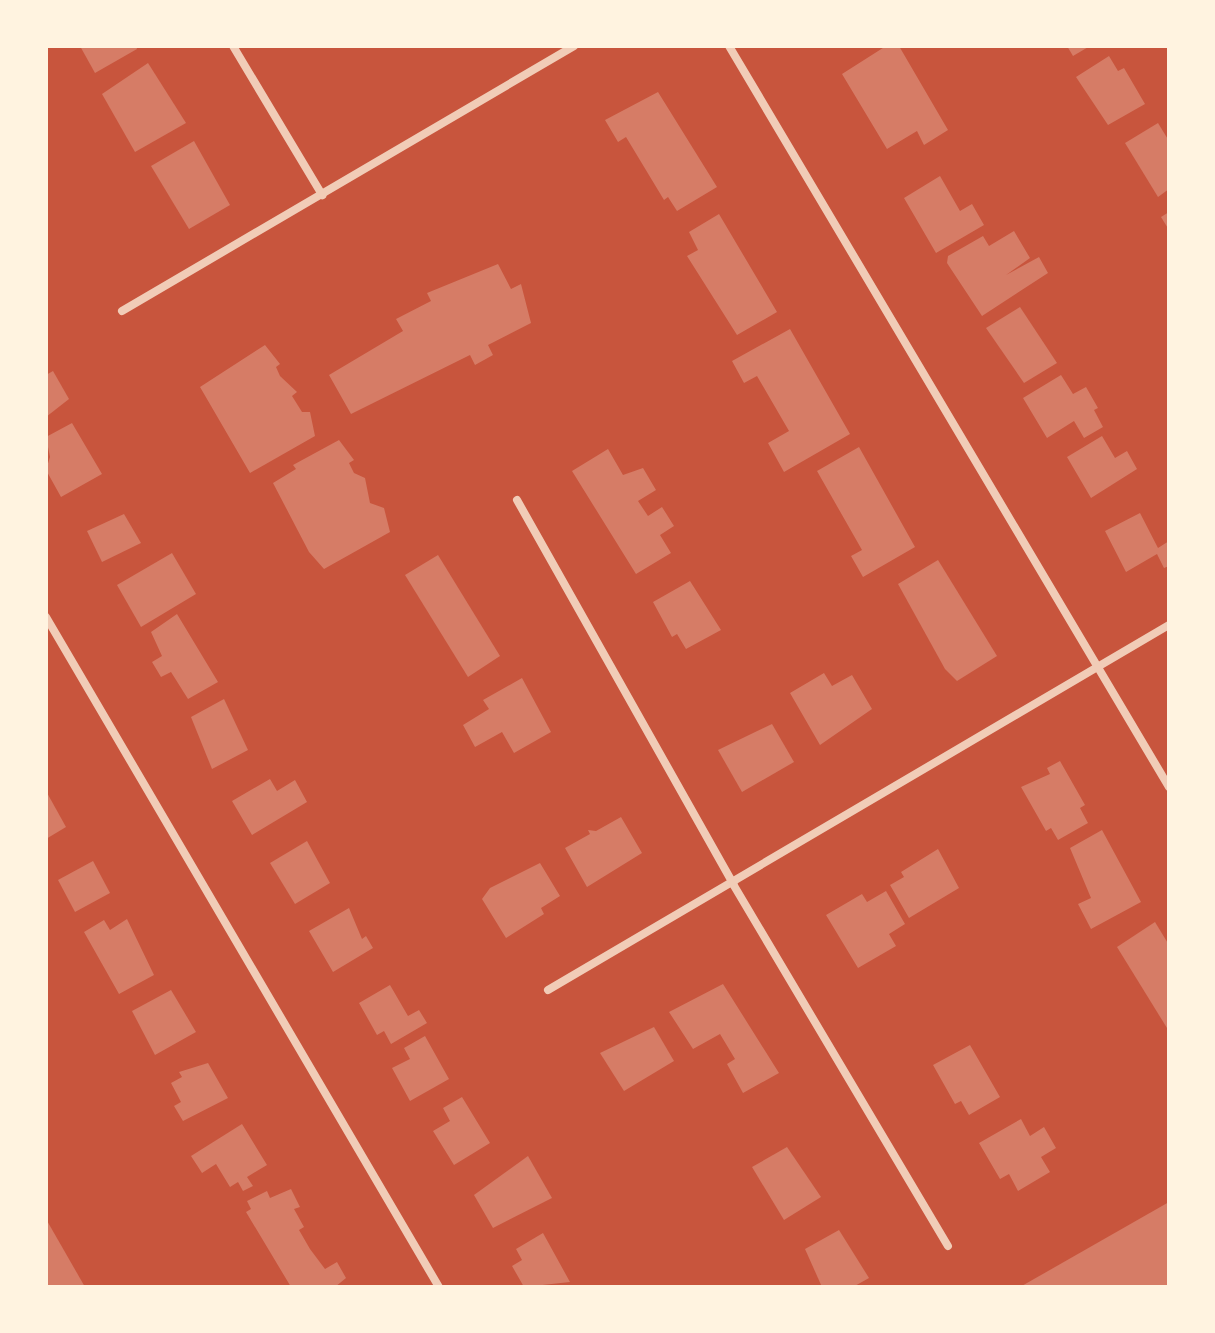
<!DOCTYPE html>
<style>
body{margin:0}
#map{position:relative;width:1215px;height:1333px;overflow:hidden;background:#c8553d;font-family:"Titillium Web",sans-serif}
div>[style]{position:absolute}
.building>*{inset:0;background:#d67c66}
.minor>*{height:8px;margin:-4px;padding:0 4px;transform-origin:4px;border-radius:4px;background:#f1ccb7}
span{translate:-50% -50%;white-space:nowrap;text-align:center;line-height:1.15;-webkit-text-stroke:8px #fff3e0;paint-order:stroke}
.frame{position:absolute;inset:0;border:48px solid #fff3e0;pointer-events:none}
</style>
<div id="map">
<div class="building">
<div style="clip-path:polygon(80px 46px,136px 46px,137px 49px,95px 73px)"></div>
<div style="clip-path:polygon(886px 46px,899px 46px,948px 130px,924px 145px,917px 131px,887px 149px,842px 74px)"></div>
<div style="clip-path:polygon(1067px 46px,1090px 46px,1073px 56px)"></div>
<div style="clip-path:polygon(1109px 56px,1118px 71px,1124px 68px,1145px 104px,1108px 125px,1076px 77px)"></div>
<div style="clip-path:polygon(148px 63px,186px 123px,135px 152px,102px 94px)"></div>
<div style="clip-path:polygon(658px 92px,717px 187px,677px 211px,668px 197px,664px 200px,626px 137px,618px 142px,605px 120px)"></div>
<div style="clip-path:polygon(1158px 123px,1169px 141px,1169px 189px,1158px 197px,1125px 143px)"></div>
<div style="clip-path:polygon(194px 141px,230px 205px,189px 229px,151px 166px)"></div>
<div style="clip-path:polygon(940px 176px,960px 211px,972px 204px,984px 225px,936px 253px,904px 198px)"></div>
<div style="clip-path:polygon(1169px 212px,1169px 230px,1161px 217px)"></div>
<div style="clip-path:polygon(719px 214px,777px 312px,737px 335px,687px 256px,698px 250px,689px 232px)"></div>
<div style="clip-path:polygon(1014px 231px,1030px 258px,1006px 275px,1039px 257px,1048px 273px,982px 316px,947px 263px,948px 256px,983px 236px,989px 246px)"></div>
<div style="clip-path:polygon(498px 264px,511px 289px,521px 284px,531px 323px,488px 345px,493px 355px,475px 365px,470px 355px,351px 414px,329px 375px,403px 331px,396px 319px,431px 301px,427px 293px)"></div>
<div style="clip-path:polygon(1020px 307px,1057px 363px,1024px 383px,986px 328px)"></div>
<div style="clip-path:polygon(790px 329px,850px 434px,784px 472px,768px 443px,789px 431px,757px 376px,744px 383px,732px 361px)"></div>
<div style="clip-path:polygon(265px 345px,280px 364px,276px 367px,280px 376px,297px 392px,292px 396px,302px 412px,310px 412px,315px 436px,250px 473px,200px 387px)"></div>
<div style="clip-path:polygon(53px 371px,69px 399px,46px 417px,46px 375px)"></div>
<div style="clip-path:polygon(1061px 375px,1073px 394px,1086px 387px,1098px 408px,1094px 410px,1103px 427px,1084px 438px,1074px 421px,1047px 438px,1023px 398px)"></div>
<div style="clip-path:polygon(72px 423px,102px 474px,61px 497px,46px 470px,50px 457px,46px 437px)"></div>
<div style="clip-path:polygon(1102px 436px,1115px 458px,1127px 451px,1137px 469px,1091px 498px,1067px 457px)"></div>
<div style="clip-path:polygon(339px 440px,354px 460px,349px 463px,354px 473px,365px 478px,370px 503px,384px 508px,390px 532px,324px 569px,309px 552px,273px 483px,296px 469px,293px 465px)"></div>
<div style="clip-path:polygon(859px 447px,915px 547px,863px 577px,851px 556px,862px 550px,817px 471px)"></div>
<div style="clip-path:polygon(608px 449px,623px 475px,643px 468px,656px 490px,638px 501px,648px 516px,662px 507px,674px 526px,660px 535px,671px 553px,636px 574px,572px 471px)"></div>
<div style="clip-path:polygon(1140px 513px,1158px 548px,1169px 541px,1169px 566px,1164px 568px,1157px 554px,1126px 572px,1105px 531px)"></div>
<div style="clip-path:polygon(124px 514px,141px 543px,102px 562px,87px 531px)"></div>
<div style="clip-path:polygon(172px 553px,196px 594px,141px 627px,117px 585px)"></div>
<div style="clip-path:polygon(438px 555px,500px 656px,468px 677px,405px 575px)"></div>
<div style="clip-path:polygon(938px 560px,997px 656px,957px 681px,945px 669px,898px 584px)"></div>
<div style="clip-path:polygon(690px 581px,721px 630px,686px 649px,677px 634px,672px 637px,653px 602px)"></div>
<div style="clip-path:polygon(177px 614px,218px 682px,188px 699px,171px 672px,161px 677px,152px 662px,162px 656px,151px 632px)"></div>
<div style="clip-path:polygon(824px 673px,832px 686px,852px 675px,872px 709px,820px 745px,790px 693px)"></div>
<div style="clip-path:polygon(522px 678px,551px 732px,514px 753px,502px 732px,475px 747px,463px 725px,489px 709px,483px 700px)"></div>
<div style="clip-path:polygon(224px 699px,248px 750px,212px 769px,191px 717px)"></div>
<div style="clip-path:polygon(772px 724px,794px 762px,742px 792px,718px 750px)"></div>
<div style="clip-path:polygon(1060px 761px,1085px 805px,1080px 808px,1088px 823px,1058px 840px,1051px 828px,1046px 831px,1021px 787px,1050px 774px,1047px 768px)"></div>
<div style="clip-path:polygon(270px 779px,277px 791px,295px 780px,307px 802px,252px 835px,232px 801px)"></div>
<div style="clip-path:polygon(46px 791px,66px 827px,46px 839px)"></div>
<div style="clip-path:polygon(621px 817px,642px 853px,587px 887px,565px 848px,590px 834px,588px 830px,596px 831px)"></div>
<div style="clip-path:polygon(1102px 830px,1141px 902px,1091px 929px,1078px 904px,1091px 898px,1070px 848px)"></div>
<div style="clip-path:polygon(307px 841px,330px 883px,295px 904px,270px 863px)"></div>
<div style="clip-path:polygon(938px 849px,959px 888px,909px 918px,890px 885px,904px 877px,901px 872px)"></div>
<div style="clip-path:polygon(93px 861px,110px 893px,75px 912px,58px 880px)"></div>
<div style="clip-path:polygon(540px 863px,560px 896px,541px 908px,544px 914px,506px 938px,482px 899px,490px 888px)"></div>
<div style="clip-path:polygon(886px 891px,905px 924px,889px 934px,896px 946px,858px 968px,826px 915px,862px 894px,867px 902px)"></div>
<div style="clip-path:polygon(349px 908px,362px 939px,366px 936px,373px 948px,333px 972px,309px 931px)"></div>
<div style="clip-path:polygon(127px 919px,154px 975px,119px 994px,84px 932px,104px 920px,110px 930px)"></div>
<div style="clip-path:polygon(1155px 922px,1169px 945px,1167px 1028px,1117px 947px)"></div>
<div style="clip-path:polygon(723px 984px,779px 1073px,743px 1093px,727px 1064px,735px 1059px,720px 1034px,693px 1049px,669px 1012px)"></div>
<div style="clip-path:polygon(390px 985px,408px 1016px,419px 1010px,427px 1023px,391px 1044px,384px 1031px,377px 1035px,359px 1003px)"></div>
<div style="clip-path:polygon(171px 990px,196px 1032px,155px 1055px,132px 1011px)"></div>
<div style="clip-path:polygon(654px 1027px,674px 1061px,624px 1091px,600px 1053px)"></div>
<div style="clip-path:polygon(425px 1036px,449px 1079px,410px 1101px,392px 1068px,410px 1059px,404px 1048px)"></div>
<div style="clip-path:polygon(970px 1045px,1000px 1097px,969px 1115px,961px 1101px,955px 1104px,933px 1065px)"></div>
<div style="clip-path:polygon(208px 1063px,228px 1098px,183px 1121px,174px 1106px,181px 1102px,171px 1083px,182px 1077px,179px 1072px)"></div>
<div style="clip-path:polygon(462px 1097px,490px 1143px,454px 1165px,433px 1131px,450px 1121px,443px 1108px)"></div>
<div style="clip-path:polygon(1021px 1119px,1030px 1136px,1044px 1127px,1056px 1148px,1041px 1157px,1050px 1172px,1018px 1191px,1009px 1174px,1000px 1179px,979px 1143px)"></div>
<div style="clip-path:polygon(242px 1124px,267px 1165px,247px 1177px,253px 1186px,243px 1191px,238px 1182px,230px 1187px,216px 1164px,202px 1173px,191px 1156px)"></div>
<div style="clip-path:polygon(787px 1147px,821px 1197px,784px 1220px,752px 1167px)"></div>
<div style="clip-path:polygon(528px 1156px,552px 1198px,493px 1228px,474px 1195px)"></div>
<div style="clip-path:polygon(291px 1189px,300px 1207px,294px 1209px,304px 1227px,299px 1230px,310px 1249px,325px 1269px,337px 1262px,346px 1278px,335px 1287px,291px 1287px,246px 1212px,251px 1209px,247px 1201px,267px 1191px,270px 1198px)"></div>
<div style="clip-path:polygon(1169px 1202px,1169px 1287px,1020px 1287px)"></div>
<div style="clip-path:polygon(46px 1219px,85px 1287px,46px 1287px)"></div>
<div style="clip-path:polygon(839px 1230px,869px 1278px,853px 1287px,822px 1287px,805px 1249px)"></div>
<div style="clip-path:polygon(543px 1233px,570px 1282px,524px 1287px,512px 1266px,522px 1260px,516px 1249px)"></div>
</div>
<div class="minor">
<div style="left:233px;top:46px;width:174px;rotate:59.1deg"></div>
<div style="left:729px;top:46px;width:862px;rotate:59.3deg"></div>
<div style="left:122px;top:311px;width:524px;rotate:-30.38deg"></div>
<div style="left:517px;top:500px;width:441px;rotate:60.6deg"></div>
<div style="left:733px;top:884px;width:421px;rotate:59.3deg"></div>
<div style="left:46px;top:617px;width:777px;rotate:59.61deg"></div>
<div style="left:548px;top:990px;width:720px;rotate:-30.45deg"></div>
</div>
<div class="frame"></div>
</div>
